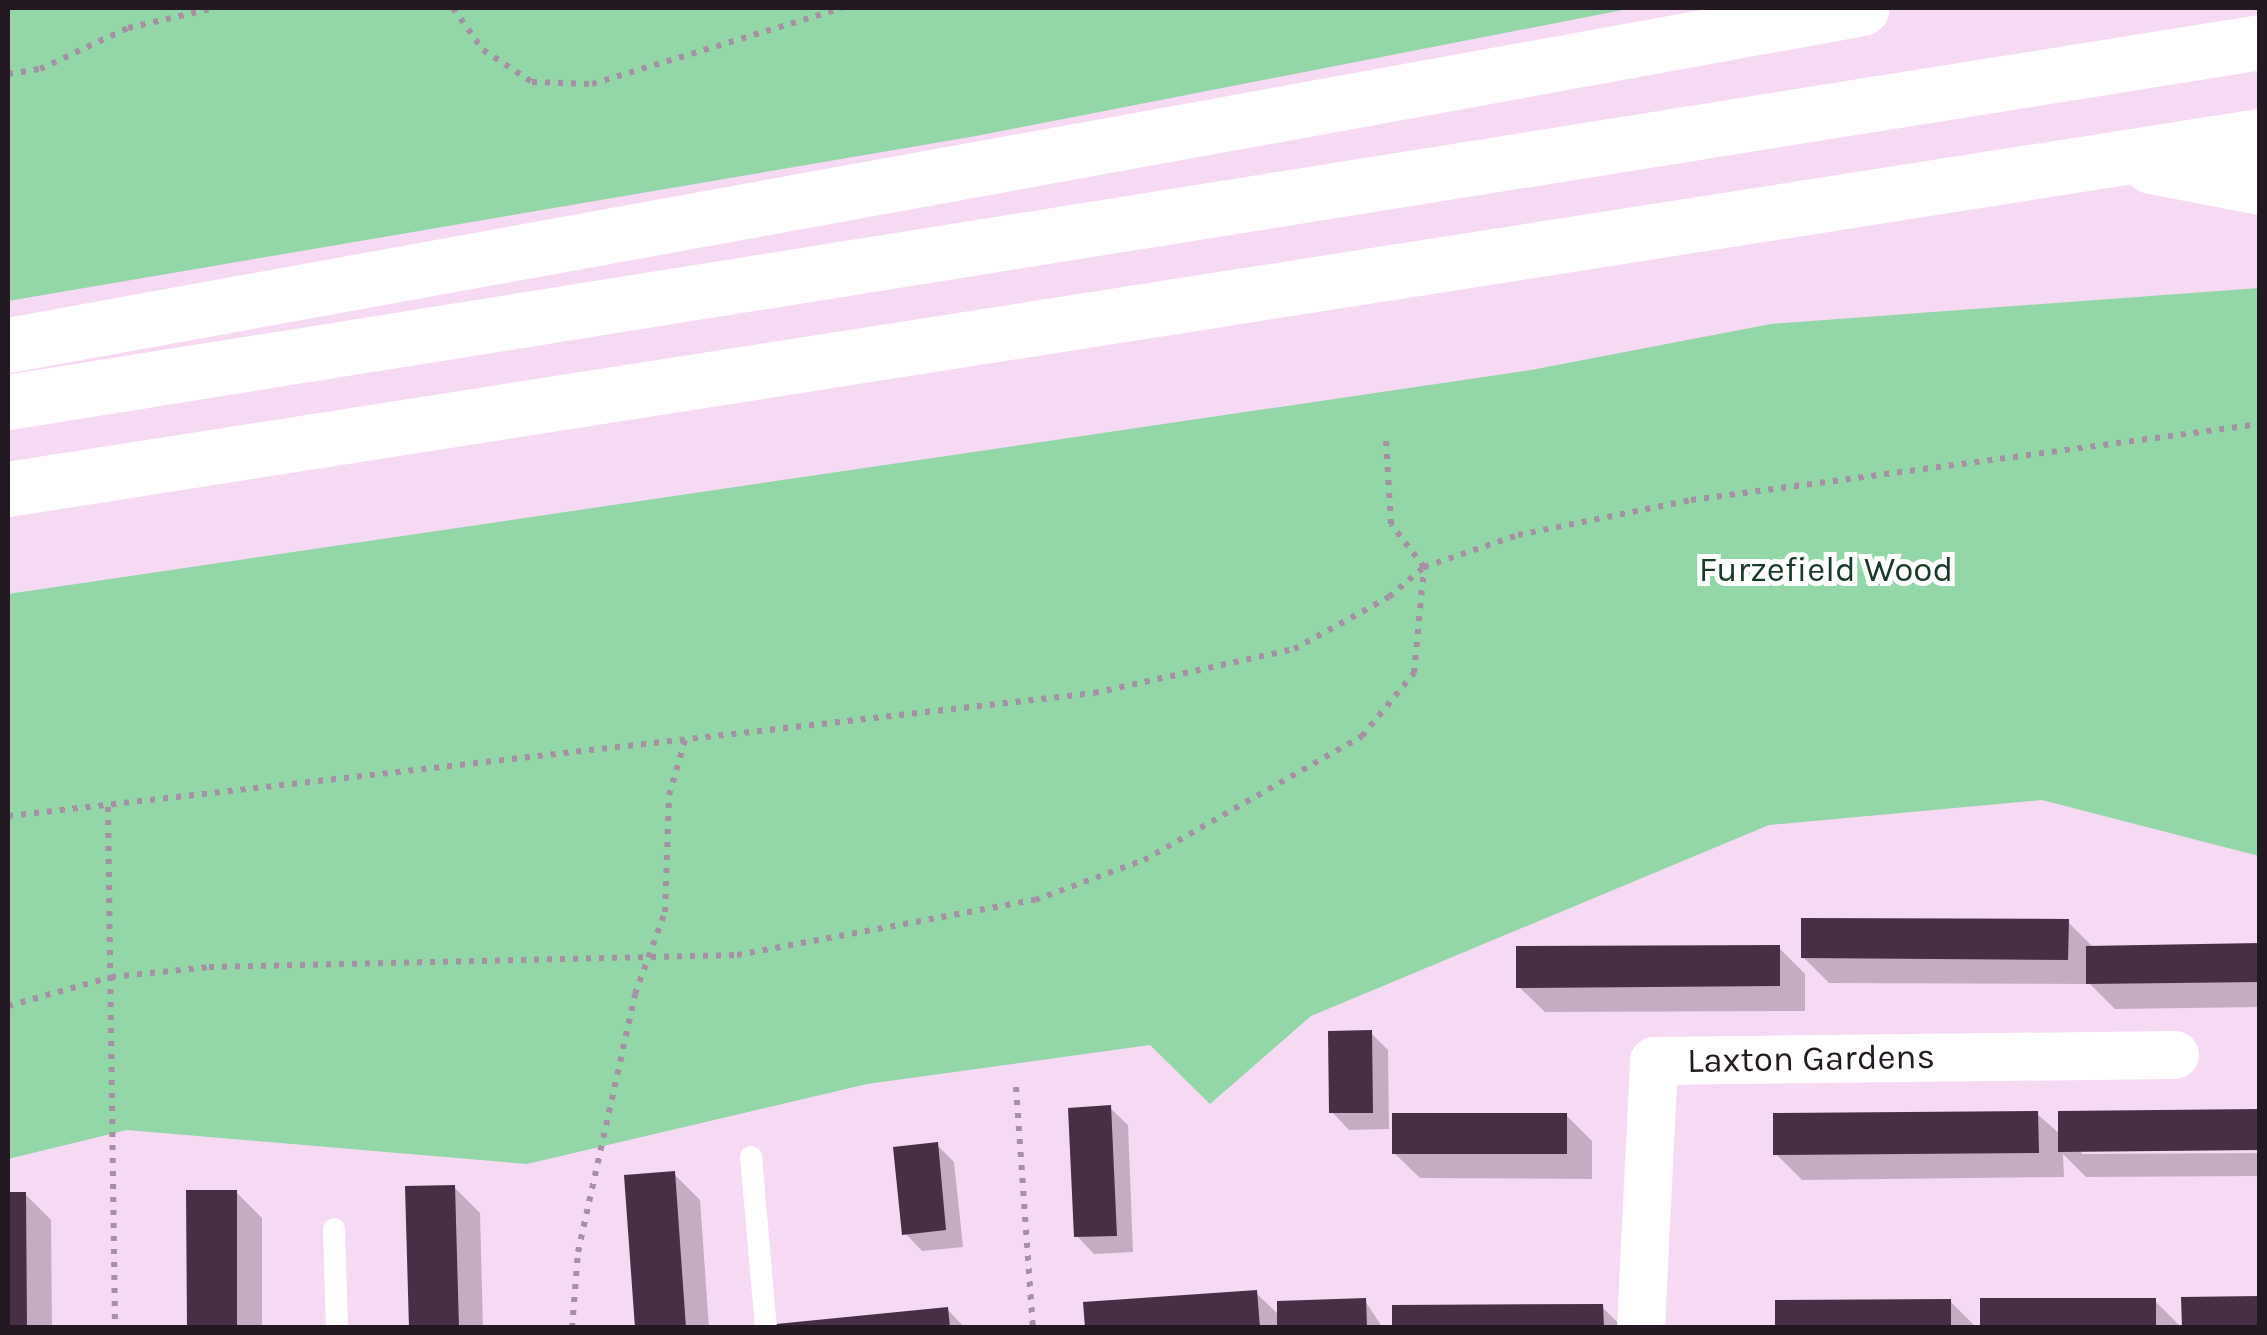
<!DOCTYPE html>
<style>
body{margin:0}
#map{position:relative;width:2267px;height:1335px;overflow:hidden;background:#f6d9f3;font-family:Karla,sans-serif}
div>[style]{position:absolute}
.green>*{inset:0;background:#93d6a8}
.shadow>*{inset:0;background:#0003}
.building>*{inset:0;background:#473045}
.path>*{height:6px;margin-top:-3px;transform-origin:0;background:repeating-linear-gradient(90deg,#a690a4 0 5px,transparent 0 13px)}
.lane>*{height:22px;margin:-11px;padding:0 11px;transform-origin:11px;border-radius:11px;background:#fff}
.street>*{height:48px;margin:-24px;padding:0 24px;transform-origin:24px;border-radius:24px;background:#fff}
.highway>*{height:55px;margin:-27.5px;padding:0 27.5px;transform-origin:27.5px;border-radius:27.5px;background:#fff}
span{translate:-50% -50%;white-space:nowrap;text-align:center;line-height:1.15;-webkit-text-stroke:10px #fff;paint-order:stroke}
.park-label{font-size:35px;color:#183b25}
.street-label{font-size:35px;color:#231922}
.frame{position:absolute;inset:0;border:10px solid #231922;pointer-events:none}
</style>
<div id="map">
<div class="green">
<div style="clip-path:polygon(8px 8px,1633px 8px,976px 136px,8px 301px)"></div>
<div style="clip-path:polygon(2259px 288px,2259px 856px,2042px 800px,1769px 825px,1311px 1016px,1210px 1104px,1150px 1045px,867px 1084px,527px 1164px,127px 1130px,8px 1159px,8px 594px,1531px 370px,1771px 324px)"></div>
</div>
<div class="shadow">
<div style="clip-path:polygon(2068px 922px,2094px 948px,2260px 946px,2260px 1007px,2115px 1009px,2090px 984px,1829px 983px,1803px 957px)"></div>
<div style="clip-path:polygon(1779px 948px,1805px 974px,1805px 1011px,1545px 1012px,1519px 987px)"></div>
<div style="clip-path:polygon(1371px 1033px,1388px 1050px,1389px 1129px,1349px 1130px,1332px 1112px)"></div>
<div style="clip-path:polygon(1110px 1108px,1128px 1125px,1133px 1252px,1094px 1254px,1077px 1236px)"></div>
<div style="clip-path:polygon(2037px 1114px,2083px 1154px,2260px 1153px,2260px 1176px,2086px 1177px,2063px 1154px,2064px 1177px,1802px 1180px,1776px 1154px)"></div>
<div style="clip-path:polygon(1566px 1115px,1592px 1141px,1592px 1179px,1420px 1178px,1394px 1153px)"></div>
<div style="clip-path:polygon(937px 1145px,954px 1162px,963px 1247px,922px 1251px,905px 1233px)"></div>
<div style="clip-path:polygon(674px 1174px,700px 1200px,709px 1328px,637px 1328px)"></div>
<div style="clip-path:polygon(454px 1187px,480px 1213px,483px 1328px,412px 1328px)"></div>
<div style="clip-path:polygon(236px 1192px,262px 1218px,262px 1328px,189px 1328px)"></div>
<div style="clip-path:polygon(25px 1194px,51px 1220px,52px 1328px,8px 1328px,8px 1195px)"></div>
<div style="clip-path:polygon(1256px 1293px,1280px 1316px,1365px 1301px,1383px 1328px,1087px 1328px)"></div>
<div style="clip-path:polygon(2154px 1300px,2182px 1328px,1982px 1328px)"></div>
<div style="clip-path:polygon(1950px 1301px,1976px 1327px,1777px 1328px)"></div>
<div style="clip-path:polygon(1602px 1307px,1623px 1328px,1394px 1328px)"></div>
<div style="clip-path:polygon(947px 1309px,965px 1328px,779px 1328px)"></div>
</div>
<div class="building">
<div style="clip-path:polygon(1801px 918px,2069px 919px,2068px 960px,1801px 958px)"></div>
<div style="clip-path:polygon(2260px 943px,2260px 982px,2086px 984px,2086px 946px)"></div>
<div style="clip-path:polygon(1780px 945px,1780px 986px,1516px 988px,1516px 946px)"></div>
<div style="clip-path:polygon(1372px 1030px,1373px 1113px,1329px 1113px,1328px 1031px)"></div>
<div style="clip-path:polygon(1111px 1105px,1117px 1236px,1074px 1237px,1068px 1108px)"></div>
<div style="clip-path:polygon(2260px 1109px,2260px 1150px,2058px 1152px,2058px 1111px)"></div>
<div style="clip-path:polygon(2038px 1111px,2039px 1153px,1773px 1155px,1773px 1113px)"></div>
<div style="clip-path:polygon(1392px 1113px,1567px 1113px,1567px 1154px,1392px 1154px)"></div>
<div style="clip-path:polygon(938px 1142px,946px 1230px,902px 1235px,893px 1147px)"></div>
<div style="clip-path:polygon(675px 1171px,686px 1328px,635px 1328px,624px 1175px)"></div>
<div style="clip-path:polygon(455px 1185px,459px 1328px,409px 1328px,405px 1186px)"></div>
<div style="clip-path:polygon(186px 1190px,237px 1190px,237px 1328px,187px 1328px)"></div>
<div style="clip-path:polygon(8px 1192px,26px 1192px,27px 1328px,8px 1328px)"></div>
<div style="clip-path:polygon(1257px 1290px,1260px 1328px,1085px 1328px,1083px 1302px)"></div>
<div style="clip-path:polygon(2260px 1296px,2260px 1328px,2182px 1328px,2181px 1297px)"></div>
<div style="clip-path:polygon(1366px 1298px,1367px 1328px,1277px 1328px,1277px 1301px)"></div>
<div style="clip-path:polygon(1980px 1298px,2156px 1298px,2156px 1328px,1980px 1328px)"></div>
<div style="clip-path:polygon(1951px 1299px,1951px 1328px,1775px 1328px,1775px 1300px)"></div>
<div style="clip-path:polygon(1603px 1304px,1604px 1328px,1392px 1328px,1392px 1305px)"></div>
<div style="clip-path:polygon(948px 1307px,950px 1328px,777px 1328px,776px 1324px)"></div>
</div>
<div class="path">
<div style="left:453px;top:8px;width:52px;rotate:54.5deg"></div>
<div style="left:483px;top:50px;width:59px;rotate:33.1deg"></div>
<div style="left:532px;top:82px;width:60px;rotate:1.9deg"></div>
<div style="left:592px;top:84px;width:261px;rotate:-16.9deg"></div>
<div style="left:8px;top:74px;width:32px;rotate:-9deg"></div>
<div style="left:40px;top:69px;width:97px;rotate:-25deg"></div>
<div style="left:128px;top:28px;width:88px;rotate:-13.1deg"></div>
<div style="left:108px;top:807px;width:521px;rotate:89.23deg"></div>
<div style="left:8px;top:816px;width:1093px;rotate:-6.46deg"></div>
<div style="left:1094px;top:693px;width:205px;rotate:-12.4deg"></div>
<div style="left:1294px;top:649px;width:108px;rotate:-28.7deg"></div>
<div style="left:1389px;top:597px;width:46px;rotate:-40.6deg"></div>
<div style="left:1424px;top:567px;width:99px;rotate:-18.8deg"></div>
<div style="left:1518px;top:535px;width:177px;rotate:-11.4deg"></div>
<div style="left:1691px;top:500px;width:574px;rotate:-7.61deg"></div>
<div style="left:8px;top:1006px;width:107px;rotate:-15.7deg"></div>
<div style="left:111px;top:977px;width:99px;rotate:-5.8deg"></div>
<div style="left:209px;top:967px;width:528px;rotate:-1.3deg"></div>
<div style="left:737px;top:955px;width:303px;rotate:-10.5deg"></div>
<div style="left:1035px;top:900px;width:116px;rotate:-20.2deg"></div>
<div style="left:1144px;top:860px;width:251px;rotate:-29.6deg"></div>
<div style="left:1362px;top:736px;width:82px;rotate:-50.5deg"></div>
<div style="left:1414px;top:673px;width:106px;rotate:-84.6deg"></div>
<div style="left:1424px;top:567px;width:54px;rotate:-127.5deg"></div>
<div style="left:1391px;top:524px;width:85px;rotate:-93.4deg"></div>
<div style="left:1016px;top:1087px;width:242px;rotate:86deg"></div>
<div style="left:572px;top:1328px;width:76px;rotate:-85.5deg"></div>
<div style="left:578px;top:1252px;width:264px;rotate:-77.5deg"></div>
<div style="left:635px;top:994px;width:87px;rotate:-69.9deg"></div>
<div style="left:665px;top:912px;width:117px;rotate:-88deg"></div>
<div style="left:669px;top:795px;width:60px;rotate:-73.7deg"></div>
</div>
<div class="lane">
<div style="left:751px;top:1157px;width:172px;rotate:85deg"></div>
<div style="left:334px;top:1229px;width:99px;rotate:88.3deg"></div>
</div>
<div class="street">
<div style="left:1641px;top:1328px;width:267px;rotate:-87.2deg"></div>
<div style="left:1654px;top:1061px;width:521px;rotate:-0.66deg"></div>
</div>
<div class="highway">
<div style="left:2151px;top:166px;width:111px;rotate:10.9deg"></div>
<div style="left:8px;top:345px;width:1884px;rotate:-10.3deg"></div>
<div style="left:8px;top:402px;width:2281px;rotate:-9.08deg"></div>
<div style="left:8px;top:489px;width:2279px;rotate:-8.91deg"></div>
</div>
<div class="park-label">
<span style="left:1826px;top:570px">Furzefield Wood</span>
</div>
<div class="street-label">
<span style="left:1811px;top:1059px;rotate:-1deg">Laxton Gardens</span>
</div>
<div class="frame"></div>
</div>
